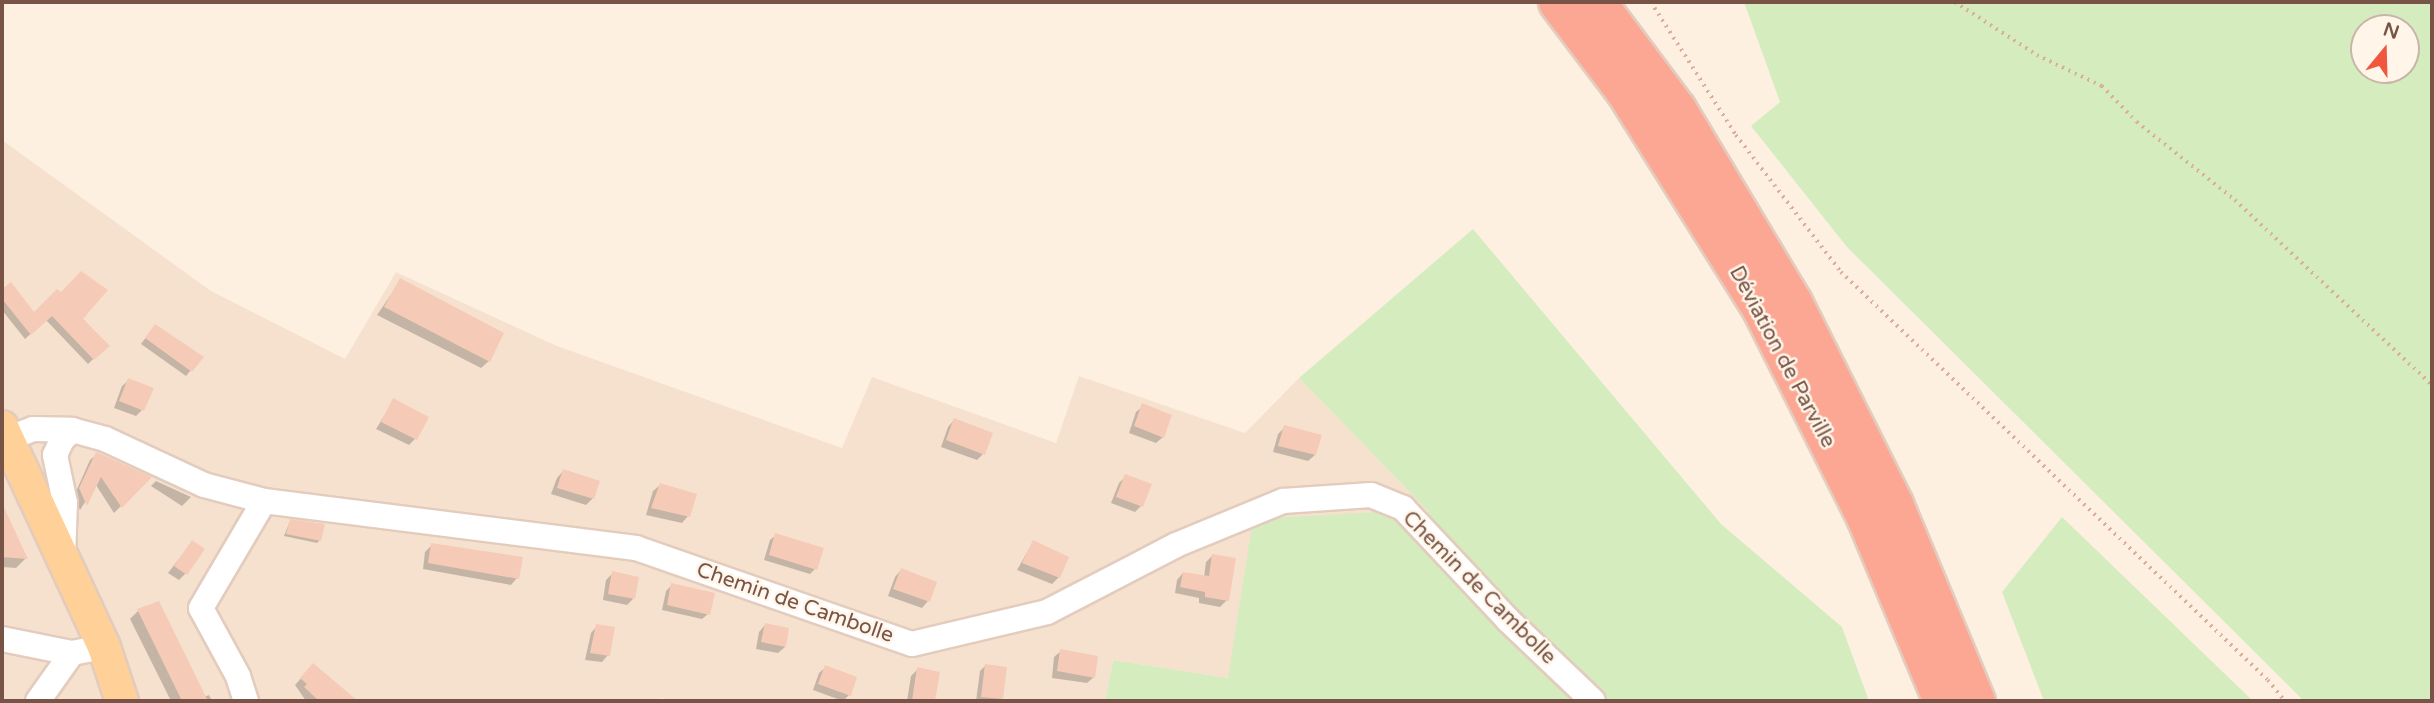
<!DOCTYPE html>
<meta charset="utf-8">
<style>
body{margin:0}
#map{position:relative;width:2434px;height:703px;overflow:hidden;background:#fef0e1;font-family:"Varela Round",sans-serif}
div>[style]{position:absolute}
.residential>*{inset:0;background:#f6e1cf}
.green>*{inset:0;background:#d5ecbf}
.shadow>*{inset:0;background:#0003}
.building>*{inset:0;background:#f5cbb7}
.path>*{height:3.5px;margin-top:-1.75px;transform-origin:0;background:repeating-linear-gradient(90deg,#daae9a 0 2px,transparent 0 7px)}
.roads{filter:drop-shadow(2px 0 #e3ccbd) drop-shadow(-2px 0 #e3ccbd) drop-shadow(0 2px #e3ccbd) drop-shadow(0 -2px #e3ccbd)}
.minor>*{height:24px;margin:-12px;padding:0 12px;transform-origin:12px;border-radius:12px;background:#fff}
.major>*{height:32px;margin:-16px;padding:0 16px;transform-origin:16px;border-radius:16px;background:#ffd097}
.highway>*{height:37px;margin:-18.5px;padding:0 18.5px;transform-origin:18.5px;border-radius:18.5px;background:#fca794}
span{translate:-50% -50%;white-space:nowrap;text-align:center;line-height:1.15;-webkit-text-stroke:5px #fff5e9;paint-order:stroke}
.street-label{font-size:21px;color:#775446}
.frame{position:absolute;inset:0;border:4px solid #775446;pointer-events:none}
.north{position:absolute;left:2350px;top:14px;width:70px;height:70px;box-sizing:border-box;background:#fff5e9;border:2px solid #c9b5a8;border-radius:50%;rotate:19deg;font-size:19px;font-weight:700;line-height:28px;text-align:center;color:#775446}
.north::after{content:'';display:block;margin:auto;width:24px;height:32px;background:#f0573e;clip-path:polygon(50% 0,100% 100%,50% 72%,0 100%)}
</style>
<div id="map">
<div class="residential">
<div style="clip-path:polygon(2px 140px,211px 291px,345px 359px,396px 272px,557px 346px,842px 448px,872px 377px,1056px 443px,1079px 376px,1245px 433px,1299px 378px,1428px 511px,1414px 534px,1228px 678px,1113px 660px,1105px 701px,668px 701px,662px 698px,658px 701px,2px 701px)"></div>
</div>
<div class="green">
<div style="clip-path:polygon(evenodd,1744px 2px,2432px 2px,2432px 701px,2304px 701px,1847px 247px,1751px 126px,1780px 102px,1744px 2px,2364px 28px,2406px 28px,2406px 70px,2364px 70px,2364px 28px)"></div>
<div style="clip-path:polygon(1473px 229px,1721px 524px,1842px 627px,1869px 701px,1105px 701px,1113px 660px,1228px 678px,1253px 519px,1379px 512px,1415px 533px,1428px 511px,1299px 378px)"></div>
<div style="clip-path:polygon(2062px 517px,2253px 701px,2044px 701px,2002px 592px)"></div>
</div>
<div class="shadow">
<div style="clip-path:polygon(401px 280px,489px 361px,481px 368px,377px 315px)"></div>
<div style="clip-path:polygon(10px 285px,34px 315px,61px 294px,107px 346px,88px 364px,46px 320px,25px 339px,2px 310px,2px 291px)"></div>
<div style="clip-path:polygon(150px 332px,191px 370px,186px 376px,141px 344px)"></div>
<div style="clip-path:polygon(129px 380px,142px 410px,136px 416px,114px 408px,122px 386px)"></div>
<div style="clip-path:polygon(394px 400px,415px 439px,409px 445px,376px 429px)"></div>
<div style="clip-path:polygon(1143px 406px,1163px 437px,1156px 443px,1129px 433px,1136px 412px)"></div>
<div style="clip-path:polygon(954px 420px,983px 454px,977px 460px,941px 447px,948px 427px)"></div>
<div style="clip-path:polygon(1285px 427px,1315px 455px,1308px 461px,1273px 452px,1278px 434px)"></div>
<div style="clip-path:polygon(97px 454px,149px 478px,114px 513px,96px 485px,80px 510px,74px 496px,90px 460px)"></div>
<div style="clip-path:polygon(563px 471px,593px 498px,586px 505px,551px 494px,557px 478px)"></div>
<div style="clip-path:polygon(1126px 476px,1141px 506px,1135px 512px,1111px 503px,1119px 483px)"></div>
<div style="clip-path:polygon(156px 481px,191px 497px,182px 506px,151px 486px)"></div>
<div style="clip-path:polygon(660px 485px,688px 516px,682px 523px,646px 515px,653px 491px)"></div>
<div style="clip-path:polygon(2px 507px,26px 558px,16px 568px,2px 567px)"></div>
<div style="clip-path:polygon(290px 521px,320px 540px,317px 543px,284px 536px)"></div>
<div style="clip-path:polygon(776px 535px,815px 569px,810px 574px,764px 560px,770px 540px)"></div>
<div style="clip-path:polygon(192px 542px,186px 573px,179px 580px,168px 573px)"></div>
<div style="clip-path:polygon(1033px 542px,1066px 558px,1059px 577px,1052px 584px,1017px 570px)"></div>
<div style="clip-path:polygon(432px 545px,517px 578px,511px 585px,423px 569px,425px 552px)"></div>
<div style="clip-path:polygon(1212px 556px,1227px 600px,1220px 607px,1199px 603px,1199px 598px,1175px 593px,1177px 580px,1183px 573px,1204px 577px,1206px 562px)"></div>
<div style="clip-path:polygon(901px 570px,928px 601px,922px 608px,888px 596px,895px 577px)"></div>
<div style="clip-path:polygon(613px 573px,633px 599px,627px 605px,603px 600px,606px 580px)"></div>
<div style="clip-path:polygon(672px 585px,708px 614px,702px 619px,662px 610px,666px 591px)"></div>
<div style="clip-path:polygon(138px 611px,204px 697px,209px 695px,212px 701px,171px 701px,130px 619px)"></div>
<div style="clip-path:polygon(765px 625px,785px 647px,778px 653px,756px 649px,759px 632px)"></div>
<div style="clip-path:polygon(597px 626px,608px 655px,602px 662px,585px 660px,591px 633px)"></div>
<div style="clip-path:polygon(1061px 651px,1094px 677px,1087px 683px,1052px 678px,1054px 657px)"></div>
<div style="clip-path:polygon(313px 665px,355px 701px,306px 701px,295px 685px)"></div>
<div style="clip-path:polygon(985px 666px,1002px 698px,998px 701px,976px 701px,980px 671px)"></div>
<div style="clip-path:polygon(826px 667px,849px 695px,843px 701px,813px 690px,819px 673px)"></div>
<div style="clip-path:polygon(918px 669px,938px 673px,933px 701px,907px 701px,911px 676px)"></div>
</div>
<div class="building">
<div style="clip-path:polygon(81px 271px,108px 290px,83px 319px,110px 346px,94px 360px,52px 316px,31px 335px,2px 299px,2px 289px,11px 282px,34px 312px,57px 289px,61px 292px)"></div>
<div style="clip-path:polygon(400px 278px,504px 333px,490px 362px,384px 307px)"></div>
<div style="clip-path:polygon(155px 324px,204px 357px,192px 372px,145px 338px)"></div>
<div style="clip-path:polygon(128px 378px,154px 388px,144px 411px,119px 401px)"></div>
<div style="clip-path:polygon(393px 398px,429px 417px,417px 440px,381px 422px)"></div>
<div style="clip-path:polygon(1142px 403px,1172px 415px,1164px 438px,1134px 426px)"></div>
<div style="clip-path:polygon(954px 418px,993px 433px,985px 455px,946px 440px)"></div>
<div style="clip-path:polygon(1284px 425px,1322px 435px,1316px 455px,1278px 446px)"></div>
<div style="clip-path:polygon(96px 452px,152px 477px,122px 508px,101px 477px,87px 506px,79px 488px)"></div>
<div style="clip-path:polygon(563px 469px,600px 481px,594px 499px,557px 488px)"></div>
<div style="clip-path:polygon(1125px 474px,1152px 484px,1143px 507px,1116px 497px)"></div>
<div style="clip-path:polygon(660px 483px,697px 494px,690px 517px,651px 508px)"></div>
<div style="clip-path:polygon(2px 503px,28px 559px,2px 557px)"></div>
<div style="clip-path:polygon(290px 519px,325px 524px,321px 541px,286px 534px)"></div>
<div style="clip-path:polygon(775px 533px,824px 548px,817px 570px,769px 555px)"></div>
<div style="clip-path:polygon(192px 540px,205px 549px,187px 575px,174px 566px)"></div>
<div style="clip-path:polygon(1033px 540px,1069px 557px,1060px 578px,1022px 563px)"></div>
<div style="clip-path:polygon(431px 543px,523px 557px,519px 579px,428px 563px)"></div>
<div style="clip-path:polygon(1212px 554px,1236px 558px,1229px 601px,1205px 597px,1205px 592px,1180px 587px,1183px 572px,1209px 576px)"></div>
<div style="clip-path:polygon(901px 568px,937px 582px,930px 602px,893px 589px)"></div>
<div style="clip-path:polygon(612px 571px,639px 577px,635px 599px,608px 594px)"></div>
<div style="clip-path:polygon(671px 583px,715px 593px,710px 615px,667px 605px)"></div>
<div style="clip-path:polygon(159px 601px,208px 701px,182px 701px,137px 609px)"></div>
<div style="clip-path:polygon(765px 623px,789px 628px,786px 647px,761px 642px)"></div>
<div style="clip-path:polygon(596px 624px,615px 627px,610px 656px,590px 653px)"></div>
<div style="clip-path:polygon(1060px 649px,1098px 656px,1095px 678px,1057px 671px)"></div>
<div style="clip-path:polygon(313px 663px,358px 701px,319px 701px,304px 687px,307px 684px,300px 678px)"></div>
<div style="clip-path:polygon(985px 664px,1007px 667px,1003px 699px,981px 697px)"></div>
<div style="clip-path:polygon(825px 665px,857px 677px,851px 696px,818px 684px)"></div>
<div style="clip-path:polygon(917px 667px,940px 672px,935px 701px,912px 701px)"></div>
</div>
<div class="path">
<div style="left:1651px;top:2px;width:158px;rotate:57.4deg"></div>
<div style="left:1736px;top:135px;width:173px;rotate:52.5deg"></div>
<div style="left:1841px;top:272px;width:591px;rotate:43.7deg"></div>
<div style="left:2268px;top:680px;width:27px;rotate:51deg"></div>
<div style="left:1955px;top:2px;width:98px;rotate:32.9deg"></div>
<div style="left:2037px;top:55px;width:72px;rotate:25.5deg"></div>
<div style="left:2102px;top:86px;width:50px;rotate:45.8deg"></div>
<div style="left:2137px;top:122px;width:125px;rotate:38.5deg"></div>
<div style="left:2235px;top:200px;width:270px;rotate:43.2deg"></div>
</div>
<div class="roads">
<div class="minor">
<div style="left:7px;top:439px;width:28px;rotate:-21deg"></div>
<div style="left:33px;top:429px;width:39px;rotate:1deg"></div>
<div style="left:72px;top:430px;width:34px;rotate:15deg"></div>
<div style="left:105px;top:439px;width:109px;rotate:24.9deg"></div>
<div style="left:204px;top:485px;width:62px;rotate:14.9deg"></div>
<div style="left:264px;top:501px;width:375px;rotate:7.2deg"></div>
<div style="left:636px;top:548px;width:292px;rotate:19.2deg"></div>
<div style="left:912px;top:644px;width:139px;rotate:-13.3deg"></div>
<div style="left:1047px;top:612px;width:145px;rotate:-27.4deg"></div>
<div style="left:1176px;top:545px;width:116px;rotate:-22.4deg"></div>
<div style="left:1283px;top:501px;width:88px;rotate:-3.9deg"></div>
<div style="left:1371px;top:495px;width:35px;rotate:22deg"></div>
<div style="left:1403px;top:508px;width:154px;rotate:46.8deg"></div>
<div style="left:1508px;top:620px;width:117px;rotate:43.6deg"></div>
<div style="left:63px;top:557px;width:54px;rotate:-87.9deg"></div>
<div style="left:65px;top:503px;width:49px;rotate:-101.8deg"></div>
<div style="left:55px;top:455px;width:17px;rotate:-65deg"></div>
<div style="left:62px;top:440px;width:14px;rotate:-45deg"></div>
<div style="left:2px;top:639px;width:71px;rotate:11.3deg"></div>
<div style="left:72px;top:653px;width:33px;rotate:-11deg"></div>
<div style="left:38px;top:701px;width:59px;rotate:-54.7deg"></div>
<div style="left:246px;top:701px;width:26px;rotate:-108deg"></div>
<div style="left:238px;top:676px;width:77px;rotate:-118.6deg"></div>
<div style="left:201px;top:608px;width:124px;rotate:-59.5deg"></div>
</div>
<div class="major">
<div style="left:2px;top:427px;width:242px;rotate:65.1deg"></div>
<div style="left:104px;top:647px;width:57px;rotate:71.6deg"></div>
</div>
<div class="highway">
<div style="left:1557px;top:2px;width:113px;rotate:52.9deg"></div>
<div style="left:1625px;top:92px;width:256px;rotate:57.9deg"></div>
<div style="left:1761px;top:309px;width:233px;rotate:63.4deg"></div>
<div style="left:1865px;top:517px;width:199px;rotate:67.3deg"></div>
<div style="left:1597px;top:2px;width:134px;rotate:53.2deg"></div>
<div style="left:1677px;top:109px;width:225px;rotate:59deg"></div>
<div style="left:1793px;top:302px;width:226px;rotate:63.4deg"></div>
<div style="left:1894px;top:504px;width:213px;rotate:67.4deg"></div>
</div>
</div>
<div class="street-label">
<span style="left:1782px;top:357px;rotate:62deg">Déviation de Parville</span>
<span style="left:1479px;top:588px;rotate:45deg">Chemin de Cambolle</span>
<span style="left:795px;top:603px;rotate:19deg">Chemin de Cambolle</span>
</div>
<div class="frame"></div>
<div class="north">N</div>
</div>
